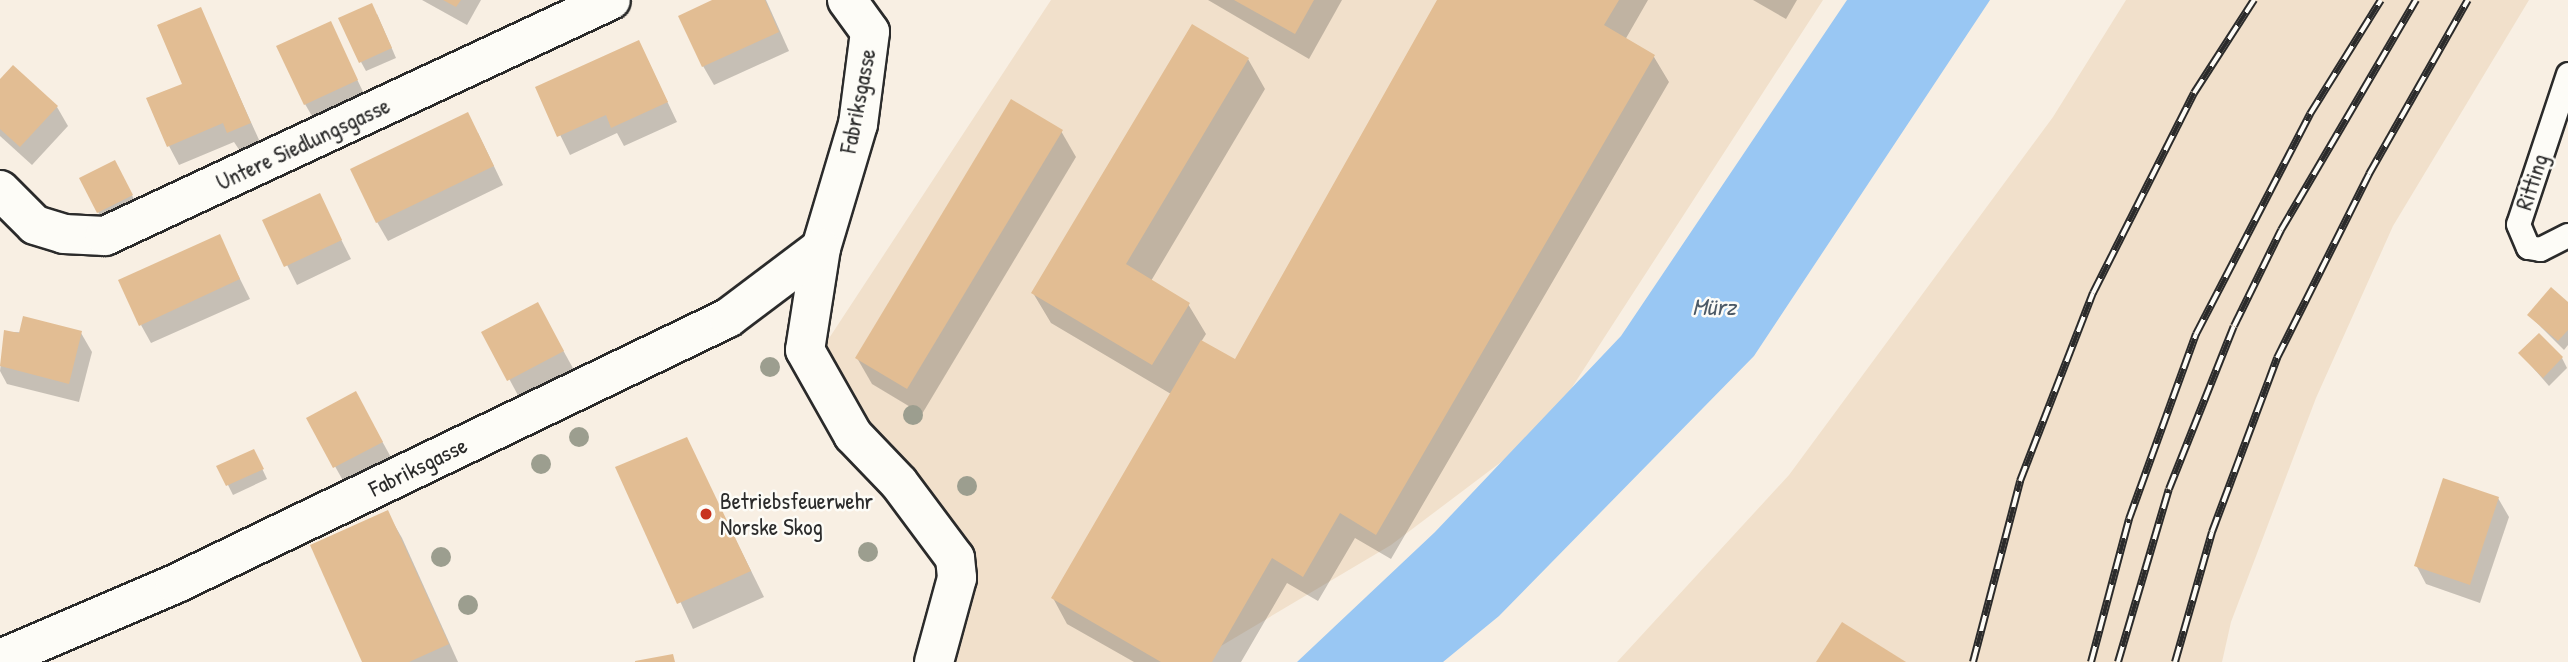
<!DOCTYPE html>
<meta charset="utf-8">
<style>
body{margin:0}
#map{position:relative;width:2568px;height:662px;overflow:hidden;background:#f8efe3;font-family:"Patrick Hand",sans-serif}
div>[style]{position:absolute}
.built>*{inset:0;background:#f1e0cb}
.water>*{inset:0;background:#99c7f3}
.shadow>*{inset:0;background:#0003}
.building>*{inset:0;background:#e2bd93}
.roads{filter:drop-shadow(2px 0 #2b2b2b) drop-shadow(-2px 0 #2b2b2b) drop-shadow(0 2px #2b2b2b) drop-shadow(0 -2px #2b2b2b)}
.lane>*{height:23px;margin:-11.5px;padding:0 11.5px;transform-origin:11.5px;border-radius:11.5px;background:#fdfcf7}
.street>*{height:38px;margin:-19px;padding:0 19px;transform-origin:19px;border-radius:19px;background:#fdfcf7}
.rail>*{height:8px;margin-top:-4px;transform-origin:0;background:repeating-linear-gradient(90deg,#fdfcf7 0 16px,#2b2b2b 0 32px);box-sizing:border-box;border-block:2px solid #2b2b2b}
.trees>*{width:20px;height:20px;margin:-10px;border-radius:50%;background:#9c9e8f}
.dots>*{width:19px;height:19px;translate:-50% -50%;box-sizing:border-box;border:4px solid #fdfcf7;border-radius:50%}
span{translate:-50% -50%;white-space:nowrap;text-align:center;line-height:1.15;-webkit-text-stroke:5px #fdfcf7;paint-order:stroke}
.street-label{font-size:23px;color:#2b2b2b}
.poi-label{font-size:23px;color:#2b2b2b}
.left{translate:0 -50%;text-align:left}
.water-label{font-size:24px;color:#4c5a67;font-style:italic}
</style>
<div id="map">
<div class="built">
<div style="clip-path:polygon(1051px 0,1823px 0,1545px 429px,1391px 545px,1194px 662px,954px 662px,968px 564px,899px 478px,822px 349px)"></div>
<div style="clip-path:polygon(2126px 0,2529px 0,2393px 226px,2316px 398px,2231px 622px,2222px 662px,1617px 662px,1789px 475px,2053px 117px)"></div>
</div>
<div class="water">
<div style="clip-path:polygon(1847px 0,1990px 0,1754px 356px,1499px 616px,1443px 662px,1297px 662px,1435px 532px,1621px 336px)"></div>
</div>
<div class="shadow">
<div style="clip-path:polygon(422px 0,481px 0,467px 25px)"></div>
<div style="clip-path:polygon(716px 0,766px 0,789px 51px,714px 85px,703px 66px)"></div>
<div style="clip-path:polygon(1208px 0,1342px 0,1309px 59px)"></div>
<div style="clip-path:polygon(1440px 0,1648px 0,1625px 40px,1654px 57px,1669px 82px,1391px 559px,1355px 538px,1318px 601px,1287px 583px,1241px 662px,1134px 662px,1067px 624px,1053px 598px,1171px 394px,1051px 323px,1033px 293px,1248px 59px,1265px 89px,1151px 281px,1188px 304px,1206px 334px,1201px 342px,1235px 362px)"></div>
<div style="clip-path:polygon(1753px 0,1797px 0,1786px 19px)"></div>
<div style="clip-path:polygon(200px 9px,260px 142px,240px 151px,234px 142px,179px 165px,169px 146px)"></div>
<div style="clip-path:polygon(377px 14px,396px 58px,366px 71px,361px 62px)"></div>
<div style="clip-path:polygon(330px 23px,367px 100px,316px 123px,305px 104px)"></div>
<div style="clip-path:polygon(639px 42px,677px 122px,624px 146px,617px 133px,570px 155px,537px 88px)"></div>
<div style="clip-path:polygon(0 81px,57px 107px,68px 126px,32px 165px,0 136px)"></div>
<div style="clip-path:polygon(1061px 131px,1076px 157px,922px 414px,872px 384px,857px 358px)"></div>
<div style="clip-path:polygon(478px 133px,503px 185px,388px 241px,377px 222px)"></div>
<div style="clip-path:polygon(120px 172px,137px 205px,104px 222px,98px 212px)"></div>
<div style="clip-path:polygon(319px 196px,351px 259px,297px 285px,265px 221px)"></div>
<div style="clip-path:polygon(219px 237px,250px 299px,151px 343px,141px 325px)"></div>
<div style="clip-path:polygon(2568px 305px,2568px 345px,2564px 350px,2529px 315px)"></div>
<div style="clip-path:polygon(548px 323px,574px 370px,520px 399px,484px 332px)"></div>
<div style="clip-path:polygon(5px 332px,81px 333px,92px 352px,79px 402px,7px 384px,0 371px)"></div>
<div style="clip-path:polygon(2520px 353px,2562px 358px,2567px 368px,2549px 386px)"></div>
<div style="clip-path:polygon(366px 412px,393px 461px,346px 486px,308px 418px)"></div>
<div style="clip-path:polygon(686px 439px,764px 597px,693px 629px,618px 468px)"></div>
<div style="clip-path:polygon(258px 460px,267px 479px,233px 495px,219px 467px)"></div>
<div style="clip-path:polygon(2498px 498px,2509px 517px,2480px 603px,2426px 584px,2416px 565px)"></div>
<div style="clip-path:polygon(387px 512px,402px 538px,458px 662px,364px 662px)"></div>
</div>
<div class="building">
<div style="clip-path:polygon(443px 0,461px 0,456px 7px)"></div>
<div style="clip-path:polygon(712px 0,765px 0,779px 32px,702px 67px,678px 16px)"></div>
<div style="clip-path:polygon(1234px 0,1314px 0,1295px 34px)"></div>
<div style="clip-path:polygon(1437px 0,1619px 0,1604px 25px,1655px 55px,1376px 535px,1340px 513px,1303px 577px,1272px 558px,1212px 662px,1161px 662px,1051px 598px,1201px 340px,1235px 359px)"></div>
<div style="clip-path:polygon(372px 3px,392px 48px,359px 63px,338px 18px)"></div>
<div style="clip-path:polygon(201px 7px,251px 123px,227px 133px,223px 123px,167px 147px,146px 98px,182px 84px,157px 25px)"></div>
<div style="clip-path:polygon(331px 21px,358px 80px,304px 105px,276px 46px)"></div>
<div style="clip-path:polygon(1192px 24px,1249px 58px,1126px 264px,1190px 303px,1152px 365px,1031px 293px)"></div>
<div style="clip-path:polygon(639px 40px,668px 102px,611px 128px,606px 115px,557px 137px,535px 87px)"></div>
<div style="clip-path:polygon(13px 65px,58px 106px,20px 147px,0 129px,0 79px)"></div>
<div style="clip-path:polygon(1011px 99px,1063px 130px,907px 389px,855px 358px)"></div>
<div style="clip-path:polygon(468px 112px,494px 166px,376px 223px,350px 169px)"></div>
<div style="clip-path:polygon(115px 160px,133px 195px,97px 213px,79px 178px)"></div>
<div style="clip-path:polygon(320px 193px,342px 240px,284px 267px,262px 220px)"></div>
<div style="clip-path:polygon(220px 234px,240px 279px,139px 326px,118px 280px)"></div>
<div style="clip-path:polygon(2551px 287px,2568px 302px,2568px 330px,2558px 341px,2527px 315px)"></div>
<div style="clip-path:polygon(538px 302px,564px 351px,507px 381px,481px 332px)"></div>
<div style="clip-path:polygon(23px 316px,82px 331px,69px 384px,0 366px,4px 330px,19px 333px)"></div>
<div style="clip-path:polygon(2539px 333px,2563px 357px,2543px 378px,2518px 353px)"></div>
<div style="clip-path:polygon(356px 391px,383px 442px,333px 468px,306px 418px)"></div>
<div style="clip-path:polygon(687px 437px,751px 571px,677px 604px,615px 467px)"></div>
<div style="clip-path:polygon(254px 449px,264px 469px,226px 486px,216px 466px)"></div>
<div style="clip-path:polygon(2443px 478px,2499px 497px,2470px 585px,2414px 566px)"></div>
<div style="clip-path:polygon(388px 510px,449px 644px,409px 662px,362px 662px,310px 545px)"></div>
<div style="clip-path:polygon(1842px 622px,1906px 662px,1816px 662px)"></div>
<div style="clip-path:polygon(673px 654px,675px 662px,635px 662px,635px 661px)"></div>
</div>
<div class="roads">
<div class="lane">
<div style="left:2568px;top:74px;width:158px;rotate:108.4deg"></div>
<div style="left:2518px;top:224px;width:25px;rotate:67deg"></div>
<div style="left:2528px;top:247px;width:12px;rotate:9deg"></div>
<div style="left:2540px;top:249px;width:31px;rotate:-27deg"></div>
</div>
<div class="street">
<div style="left:847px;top:0;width:39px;rotate:54deg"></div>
<div style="left:870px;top:32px;width:93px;rotate:97.4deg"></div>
<div style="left:858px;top:124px;width:129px;rotate:106.6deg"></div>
<div style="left:821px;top:248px;width:103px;rotate:98.9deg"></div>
<div style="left:805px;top:350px;width:98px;rotate:60.5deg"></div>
<div style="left:853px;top:435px;width:66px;rotate:46.2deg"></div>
<div style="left:899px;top:483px;width:94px;rotate:53.3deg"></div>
<div style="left:955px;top:558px;width:20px;rotate:84deg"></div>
<div style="left:957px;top:578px;width:87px;rotate:105.3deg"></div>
<div style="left:0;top:190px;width:49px;rotate:45deg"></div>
<div style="left:35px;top:225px;width:30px;rotate:17deg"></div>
<div style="left:64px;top:234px;width:41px;rotate:2.8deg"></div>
<div style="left:105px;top:236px;width:558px;rotate:-25deg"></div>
<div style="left:0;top:659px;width:190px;rotate:-23.2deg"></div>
<div style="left:175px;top:584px;width:614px;rotate:-25.69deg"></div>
<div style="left:728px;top:318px;width:116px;rotate:-37deg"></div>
</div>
</div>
<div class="rail">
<div style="left:1973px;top:662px;width:187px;rotate:-75.4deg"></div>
<div style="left:2020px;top:481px;width:202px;rotate:-68.8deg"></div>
<div style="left:2093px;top:293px;width:224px;rotate:-63.2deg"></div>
<div style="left:2194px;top:93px;width:111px;rotate:-57.2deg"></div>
<div style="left:2091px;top:662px;width:148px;rotate:-75.1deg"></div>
<div style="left:2129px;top:519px;width:197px;rotate:-70.1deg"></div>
<div style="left:2196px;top:334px;width:248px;rotate:-62.6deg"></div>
<div style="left:2310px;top:114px;width:134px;rotate:-58.1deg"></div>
<div style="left:2118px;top:662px;width:180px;rotate:-73.6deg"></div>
<div style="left:2169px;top:489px;width:175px;rotate:-68.3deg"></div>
<div style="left:2234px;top:326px;width:107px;rotate:-63.9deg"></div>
<div style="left:2281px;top:230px;width:267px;rotate:-59.6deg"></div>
<div style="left:2175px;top:662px;width:135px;rotate:-74.1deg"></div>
<div style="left:2212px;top:532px;width:186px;rotate:-69.5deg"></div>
<div style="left:2277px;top:358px;width:206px;rotate:-63.4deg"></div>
<div style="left:2369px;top:174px;width:200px;rotate:-60.4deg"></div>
</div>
<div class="trees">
<div style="left:770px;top:367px"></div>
<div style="left:913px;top:415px"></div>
<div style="left:579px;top:437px"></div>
<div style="left:541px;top:464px"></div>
<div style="left:967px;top:486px"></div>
<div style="left:868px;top:552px"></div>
<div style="left:441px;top:557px"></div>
<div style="left:468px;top:605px"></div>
</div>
<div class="dots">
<div style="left:706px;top:514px;background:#c8321e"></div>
</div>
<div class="street-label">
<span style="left:858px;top:101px;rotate:-79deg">Fabriksgasse</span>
<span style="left:303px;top:144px;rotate:-25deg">Untere Siedlungsgasse</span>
<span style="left:2532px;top:182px;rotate:-72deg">Ritting</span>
<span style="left:418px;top:467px;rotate:-26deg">Fabriksgasse</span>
</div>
<div class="poi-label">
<span class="left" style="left:720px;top:514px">Betriebsfeuerwehr<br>Norske Skog</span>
</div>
<div class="water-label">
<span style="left:1714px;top:307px">Mürz</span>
</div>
</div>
